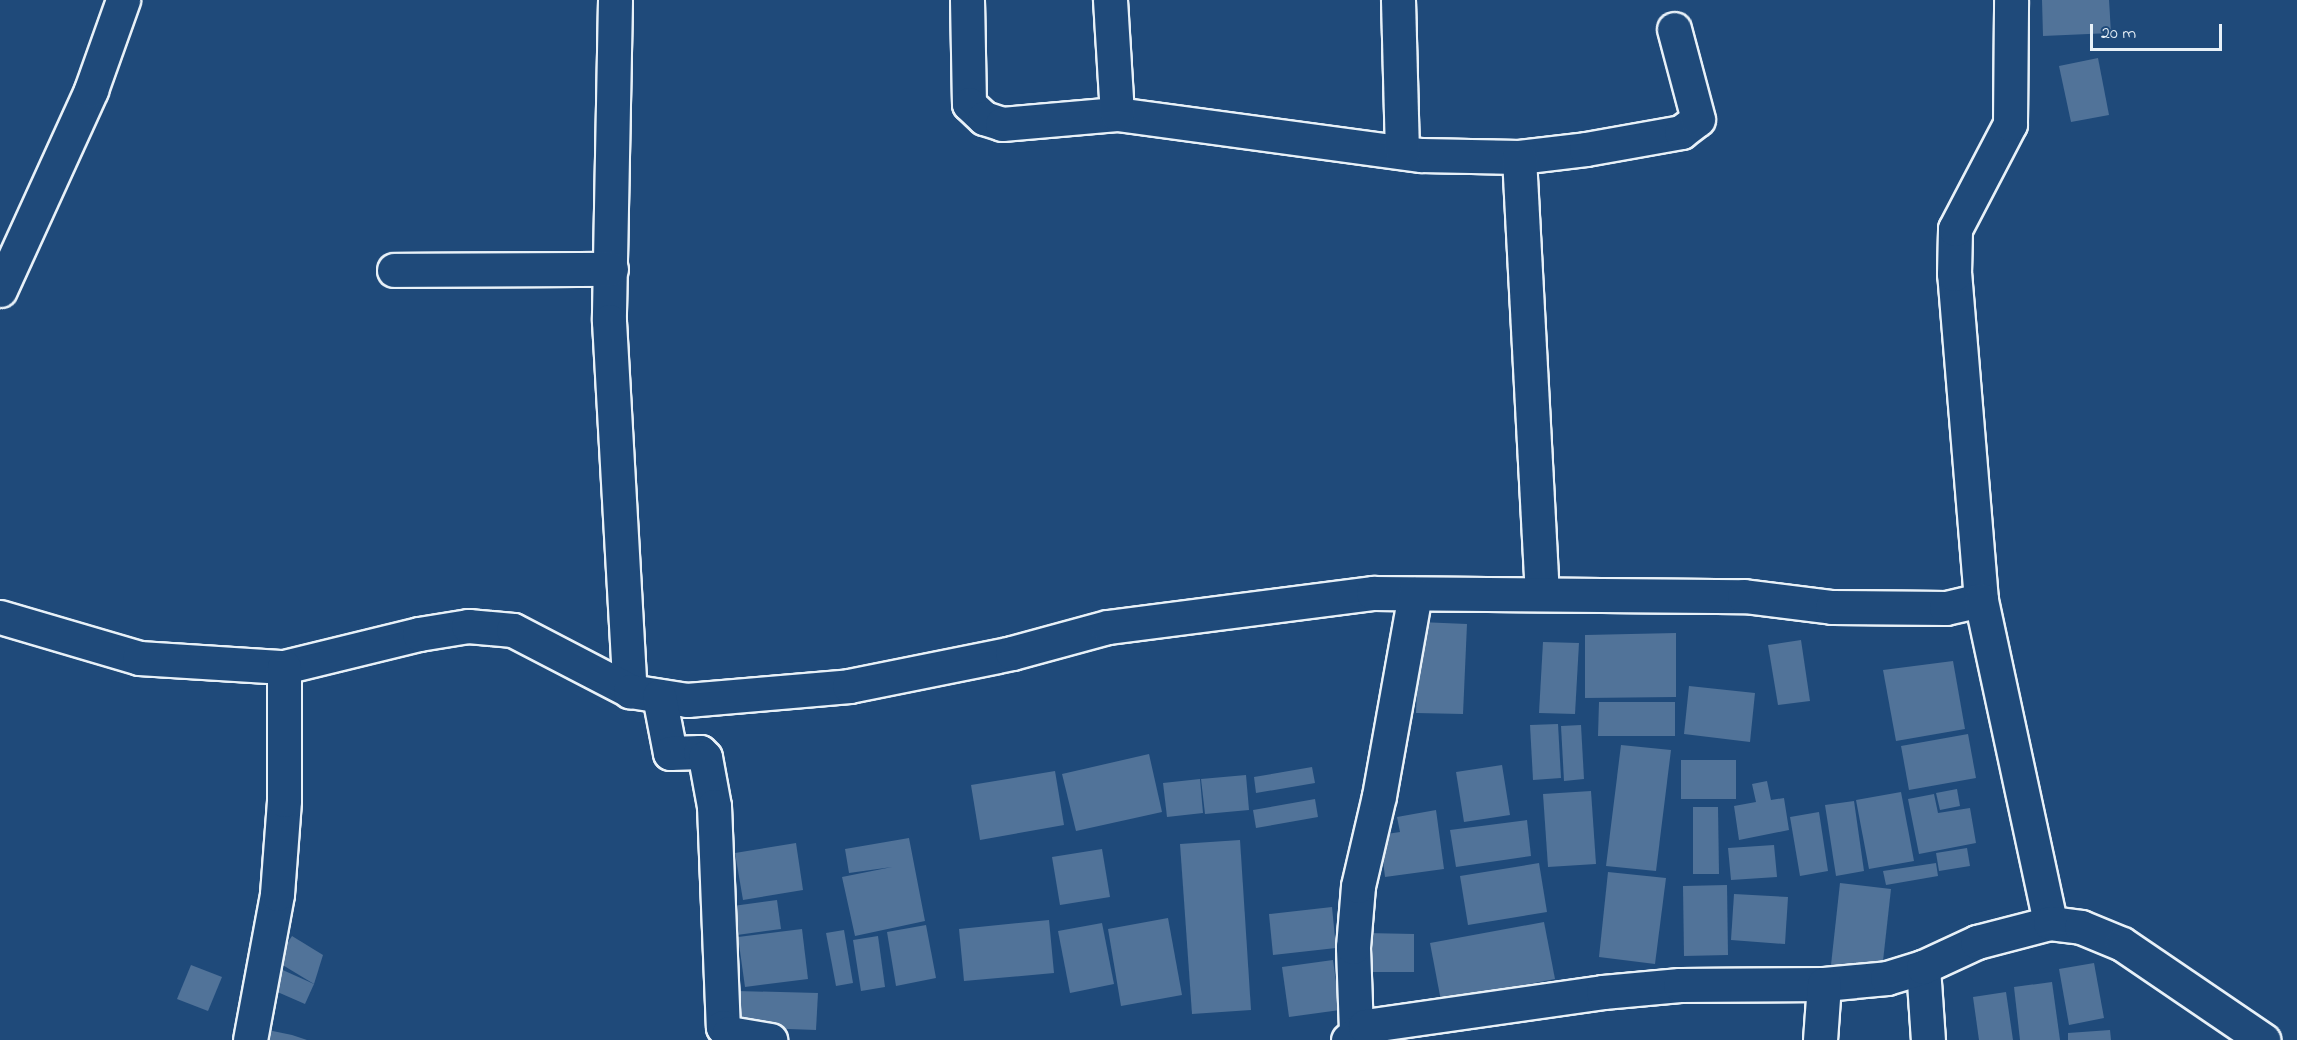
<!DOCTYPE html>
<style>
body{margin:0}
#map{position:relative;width:2297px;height:1040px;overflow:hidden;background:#1f4a7a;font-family:"Indie Flower",sans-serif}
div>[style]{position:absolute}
.building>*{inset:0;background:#517399}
.roads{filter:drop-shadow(2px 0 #e8f1f8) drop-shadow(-2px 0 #e8f1f8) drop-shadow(0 2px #e8f1f8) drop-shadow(0 -2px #e8f1f8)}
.minor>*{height:33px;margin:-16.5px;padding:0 16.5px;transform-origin:16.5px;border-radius:16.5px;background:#1f4a7a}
span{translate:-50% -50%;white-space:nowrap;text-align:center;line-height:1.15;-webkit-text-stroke:4.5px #1f4a7a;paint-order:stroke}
.scale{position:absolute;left:2090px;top:24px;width:132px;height:27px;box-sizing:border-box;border:3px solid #e8f1f8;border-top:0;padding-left:8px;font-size:18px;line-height:21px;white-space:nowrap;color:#e8f1f8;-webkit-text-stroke:4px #1f4a7a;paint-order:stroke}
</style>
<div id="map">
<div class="building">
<div style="clip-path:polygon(2042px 0,2109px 0,2111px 33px,2043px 36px)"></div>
<div style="clip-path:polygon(2098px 58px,2109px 115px,2071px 122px,2059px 66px)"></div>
<div style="clip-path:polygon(1420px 622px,1467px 624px,1463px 714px,1416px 713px)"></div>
<div style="clip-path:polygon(1676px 633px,1676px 697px,1585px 698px,1585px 635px)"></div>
<div style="clip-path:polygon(1801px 640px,1810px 701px,1778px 705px,1768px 645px)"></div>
<div style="clip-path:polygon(1543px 642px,1579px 643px,1575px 714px,1539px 713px)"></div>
<div style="clip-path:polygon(1953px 661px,1965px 729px,1896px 741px,1883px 670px)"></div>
<div style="clip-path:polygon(1689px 686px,1755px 693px,1750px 742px,1684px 734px)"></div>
<div style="clip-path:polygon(1599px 702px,1675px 702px,1675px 736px,1598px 736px)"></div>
<div style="clip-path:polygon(1558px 724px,1561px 778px,1533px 780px,1530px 725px)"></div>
<div style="clip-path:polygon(1581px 725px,1584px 779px,1564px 781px,1561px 726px)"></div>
<div style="clip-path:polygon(1968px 734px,1976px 778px,1909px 790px,1901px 746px)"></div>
<div style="clip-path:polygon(1621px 745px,1671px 750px,1656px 871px,1606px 866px)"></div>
<div style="clip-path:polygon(1149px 754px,1162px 812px,1076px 831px,1062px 774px)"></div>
<div style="clip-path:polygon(1681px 760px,1736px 760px,1736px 799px,1681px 799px)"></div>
<div style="clip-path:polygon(1502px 765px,1510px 815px,1464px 822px,1456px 772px)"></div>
<div style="clip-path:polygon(1312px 767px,1315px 783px,1256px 793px,1254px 777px)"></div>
<div style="clip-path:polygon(1055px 771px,1064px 825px,980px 840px,971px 785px)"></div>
<div style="clip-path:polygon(1246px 775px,1249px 810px,1205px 814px,1201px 779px)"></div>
<div style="clip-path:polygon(1200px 779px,1203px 813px,1167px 817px,1163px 783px)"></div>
<div style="clip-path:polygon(1767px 781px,1771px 800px,1784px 798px,1789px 830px,1739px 840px,1734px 806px,1756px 802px,1752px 784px)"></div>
<div style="clip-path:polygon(1957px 789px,1960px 806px,1940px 810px,1936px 793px)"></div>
<div style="clip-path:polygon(1591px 791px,1596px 864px,1548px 867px,1543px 794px)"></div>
<div style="clip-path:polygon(1901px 792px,1914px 861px,1869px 869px,1856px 800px)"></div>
<div style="clip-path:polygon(1934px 794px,1938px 813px,1970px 808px,1976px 843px,1919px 854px,1908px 799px)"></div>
<div style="clip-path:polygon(1315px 799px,1318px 817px,1256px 828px,1253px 810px)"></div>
<div style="clip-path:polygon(1854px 801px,1864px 871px,1836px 876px,1825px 805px)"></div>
<div style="clip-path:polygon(1693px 807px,1718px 807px,1719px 874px,1693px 874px)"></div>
<div style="clip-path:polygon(1436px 810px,1444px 869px,1385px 877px,1380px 835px,1400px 832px,1397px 817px)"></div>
<div style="clip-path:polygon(1819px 812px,1828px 871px,1800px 876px,1790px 817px)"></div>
<div style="clip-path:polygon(1527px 820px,1531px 856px,1456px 867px,1450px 830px)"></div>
<div style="clip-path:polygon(909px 838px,925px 921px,855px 936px,842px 877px,892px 867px,849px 873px,845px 849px)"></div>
<div style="clip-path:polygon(1240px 840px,1251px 1010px,1192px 1014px,1180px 844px)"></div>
<div style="clip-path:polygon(796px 843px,803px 890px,743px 900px,735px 853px)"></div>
<div style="clip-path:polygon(1774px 845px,1777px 877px,1731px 880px,1728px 848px)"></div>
<div style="clip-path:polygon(1967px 848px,1970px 866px,1939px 871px,1936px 853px)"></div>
<div style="clip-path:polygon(1102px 849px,1110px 897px,1060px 905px,1052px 857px)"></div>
<div style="clip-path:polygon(1539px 863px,1547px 912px,1468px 925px,1460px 876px)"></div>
<div style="clip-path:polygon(1936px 863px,1938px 876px,1886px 885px,1883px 871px)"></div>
<div style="clip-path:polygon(1608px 872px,1666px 878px,1655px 964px,1599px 957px)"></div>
<div style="clip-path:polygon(1840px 883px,1891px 889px,1882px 970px,1831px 965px)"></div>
<div style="clip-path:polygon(1727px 885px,1728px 955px,1684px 956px,1683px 886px)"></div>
<div style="clip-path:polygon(1734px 894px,1788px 897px,1785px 944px,1731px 940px)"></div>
<div style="clip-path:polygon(777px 900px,781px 929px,737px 935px,733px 906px)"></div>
<div style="clip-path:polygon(1332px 907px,1336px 948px,1273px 955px,1269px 914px)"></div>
<div style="clip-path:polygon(1168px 918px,1182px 995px,1121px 1006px,1108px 929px)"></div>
<div style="clip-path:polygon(1049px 920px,1054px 973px,964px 981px,959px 929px)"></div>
<div style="clip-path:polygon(1544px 922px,1555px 979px,1441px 1001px,1430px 943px)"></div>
<div style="clip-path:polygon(1102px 923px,1114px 984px,1070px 993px,1058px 931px)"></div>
<div style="clip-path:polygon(926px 925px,936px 978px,896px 986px,887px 932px)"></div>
<div style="clip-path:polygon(802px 929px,808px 979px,745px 987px,738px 937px)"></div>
<div style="clip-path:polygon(844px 930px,853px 983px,836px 986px,826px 933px)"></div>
<div style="clip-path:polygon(1366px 933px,1414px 934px,1414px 972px,1366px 972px)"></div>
<div style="clip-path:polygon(292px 936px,323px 955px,314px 984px,276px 961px)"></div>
<div style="clip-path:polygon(878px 936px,885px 987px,861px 991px,853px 940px)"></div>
<div style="clip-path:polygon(1333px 960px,1340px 1010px,1289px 1017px,1282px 967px)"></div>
<div style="clip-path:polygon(2094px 963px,2104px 1018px,2069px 1025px,2059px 969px)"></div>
<div style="clip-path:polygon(191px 965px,222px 977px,208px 1011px,177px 999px)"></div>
<div style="clip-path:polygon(276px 967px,314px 984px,305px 1004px,266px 987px)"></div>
<div style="clip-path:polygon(2052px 982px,2060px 1040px,2020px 1040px,2014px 987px)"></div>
<div style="clip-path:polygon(737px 991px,818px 993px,816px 1030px,735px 1027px)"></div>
<div style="clip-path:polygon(2006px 992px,2013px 1040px,1979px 1040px,1973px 997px)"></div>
<div style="clip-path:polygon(263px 1029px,292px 1035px,307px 1040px,260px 1040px)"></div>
<div style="clip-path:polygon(2110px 1030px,2111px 1040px,2068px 1040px,2068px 1033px)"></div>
</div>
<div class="roads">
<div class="minor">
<div style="left:615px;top:0;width:321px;rotate:91.1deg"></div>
<div style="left:609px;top:321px;width:371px;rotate:86.8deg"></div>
<div style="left:967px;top:0;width:104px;rotate:88.9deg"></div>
<div style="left:969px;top:104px;width:21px;rotate:43deg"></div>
<div style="left:984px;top:118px;width:19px;rotate:18deg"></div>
<div style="left:1002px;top:124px;width:115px;rotate:-5deg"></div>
<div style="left:1117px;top:114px;width:307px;rotate:7.7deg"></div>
<div style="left:1421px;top:155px;width:98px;rotate:1.2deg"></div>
<div style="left:1519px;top:157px;width:67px;rotate:-6.8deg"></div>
<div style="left:1586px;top:149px;width:97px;rotate:-10.1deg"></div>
<div style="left:1681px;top:132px;width:21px;rotate:-37deg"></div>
<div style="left:1698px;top:119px;width:93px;rotate:-104.9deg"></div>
<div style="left:1110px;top:0;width:114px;rotate:86.5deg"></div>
<div style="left:1398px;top:0;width:152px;rotate:88.5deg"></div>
<div style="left:1519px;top:157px;width:437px;rotate:87deg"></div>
<div style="left:394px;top:270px;width:217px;rotate:-0.3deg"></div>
<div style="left:0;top:290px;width:220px;rotate:-65.5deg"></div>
<div style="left:91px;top:90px;width:96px;rotate:-70.4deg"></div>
<div style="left:1981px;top:600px;width:327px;rotate:-94.7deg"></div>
<div style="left:1954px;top:274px;width:45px;rotate:-88.7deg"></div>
<div style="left:1955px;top:229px;width:119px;rotate:-62.4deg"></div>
<div style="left:2010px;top:124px;width:124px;rotate:-89.5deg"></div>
<div style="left:0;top:617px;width:145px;rotate:16.4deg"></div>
<div style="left:139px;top:658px;width:145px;rotate:3.6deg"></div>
<div style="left:284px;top:667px;width:139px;rotate:-13.7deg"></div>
<div style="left:419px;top:634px;width:50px;rotate:-9.3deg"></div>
<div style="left:468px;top:626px;width:45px;rotate:5.1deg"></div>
<div style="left:513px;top:630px;width:132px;rotate:27.5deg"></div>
<div style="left:630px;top:691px;width:58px;rotate:9deg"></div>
<div style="left:687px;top:700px;width:163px;rotate:-4.9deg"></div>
<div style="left:849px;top:686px;width:166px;rotate:-11.4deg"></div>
<div style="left:1012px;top:653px;width:99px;rotate:-15.2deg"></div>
<div style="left:1108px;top:627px;width:267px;rotate:-7.3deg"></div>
<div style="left:1373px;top:593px;width:371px;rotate:0.5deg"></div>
<div style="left:1744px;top:596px;width:89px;rotate:7.1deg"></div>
<div style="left:1832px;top:607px;width:114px;rotate:0.5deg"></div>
<div style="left:1946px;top:608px;width:36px;rotate:-13deg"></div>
<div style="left:1981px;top:600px;width:330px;rotate:77.9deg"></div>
<div style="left:659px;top:696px;width:58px;rotate:79.1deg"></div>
<div style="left:670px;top:753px;width:30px;rotate:-2deg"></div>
<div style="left:700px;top:752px;width:7px;rotate:45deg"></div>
<div style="left:705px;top:757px;width:50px;rotate:79.6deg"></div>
<div style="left:714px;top:806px;width:221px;rotate:87.7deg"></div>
<div style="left:723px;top:1027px;width:8px;rotate:45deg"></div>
<div style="left:729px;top:1033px;width:42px;rotate:9.7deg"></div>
<div style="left:1923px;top:967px;width:73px;rotate:86.1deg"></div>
<div style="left:1356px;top:1030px;width:83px;rotate:-92.1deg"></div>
<div style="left:1353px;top:947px;width:61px;rotate:-85.3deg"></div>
<div style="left:1358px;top:886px;width:92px;rotate:-76.9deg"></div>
<div style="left:1379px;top:796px;width:205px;rotate:-79.9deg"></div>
<div style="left:250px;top:1040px;width:148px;rotate:-79.5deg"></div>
<div style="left:277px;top:894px;width:94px;rotate:-85.7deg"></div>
<div style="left:284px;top:800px;width:133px;rotate:-90deg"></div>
<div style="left:1348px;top:1040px;width:22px;rotate:-39deg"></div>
<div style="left:1365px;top:1026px;width:240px;rotate:-8.1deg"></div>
<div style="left:1603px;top:992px;width:77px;rotate:-5.2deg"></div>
<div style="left:1680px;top:985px;width:144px;rotate:-0.4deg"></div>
<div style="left:1824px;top:984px;width:63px;rotate:-5.4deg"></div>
<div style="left:1887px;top:978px;width:38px;rotate:-17deg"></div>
<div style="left:1923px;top:967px;width:60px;rotate:-24.8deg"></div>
<div style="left:1977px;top:942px;width:75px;rotate:-14.6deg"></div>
<div style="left:2050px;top:923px;width:31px;rotate:7deg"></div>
<div style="left:2081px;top:927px;width:44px;rotate:22.5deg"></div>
<div style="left:2122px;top:944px;width:171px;rotate:34.2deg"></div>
<div style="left:1820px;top:1040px;width:56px;rotate:-85.9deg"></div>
</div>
</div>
<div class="scale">20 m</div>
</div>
